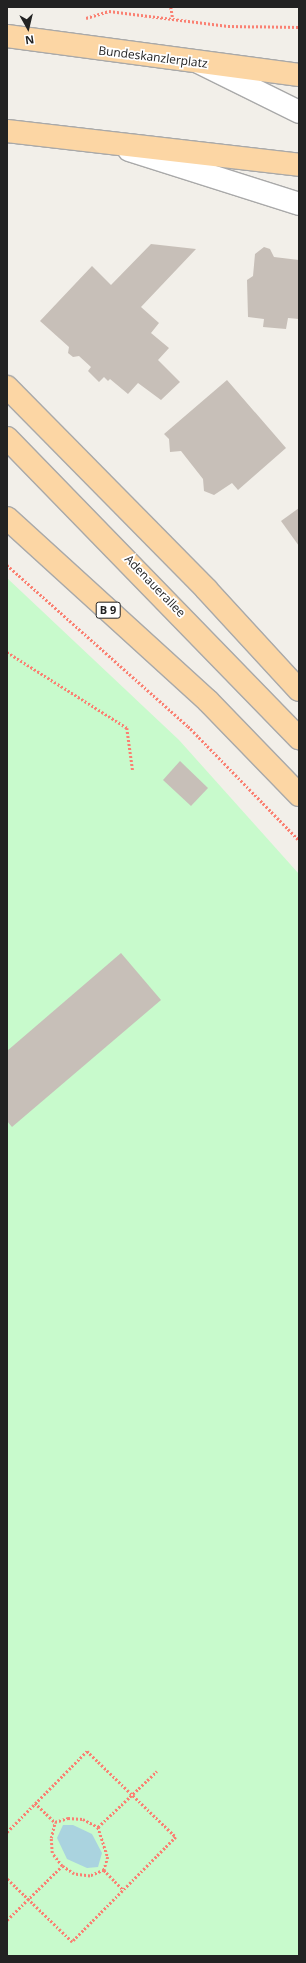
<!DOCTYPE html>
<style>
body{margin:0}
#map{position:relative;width:306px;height:1963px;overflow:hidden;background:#f2efe9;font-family:"Open Sans",sans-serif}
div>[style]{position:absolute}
.park>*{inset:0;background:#c8facc}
.water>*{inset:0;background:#aad3df}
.building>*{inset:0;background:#c7bfb8}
.path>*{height:2.5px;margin-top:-1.25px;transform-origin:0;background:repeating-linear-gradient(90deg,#fa8072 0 2px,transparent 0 4px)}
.roads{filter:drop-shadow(1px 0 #a9a9a9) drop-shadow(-1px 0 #a9a9a9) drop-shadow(0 1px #a9a9a9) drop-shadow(0 -1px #a9a9a9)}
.street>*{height:22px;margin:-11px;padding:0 11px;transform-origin:11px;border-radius:11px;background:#fff}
.primary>*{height:22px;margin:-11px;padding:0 11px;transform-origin:11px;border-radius:11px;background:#fcd6a4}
span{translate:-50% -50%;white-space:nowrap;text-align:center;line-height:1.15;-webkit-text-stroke:3.5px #fff;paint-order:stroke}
.shield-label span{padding:1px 3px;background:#fff;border:1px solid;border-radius:3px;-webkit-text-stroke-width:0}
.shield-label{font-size:11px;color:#222;font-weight:700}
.street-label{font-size:12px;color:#222}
.frame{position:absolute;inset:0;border:8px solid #222;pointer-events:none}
.north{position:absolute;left:8px;top:8px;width:40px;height:40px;-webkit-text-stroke:3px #fff;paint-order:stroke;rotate:172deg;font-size:11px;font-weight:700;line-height:16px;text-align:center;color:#222}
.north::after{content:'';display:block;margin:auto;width:14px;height:18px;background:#222;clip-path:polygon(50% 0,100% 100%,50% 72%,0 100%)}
</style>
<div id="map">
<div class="park">
<div style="clip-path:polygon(7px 578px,179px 740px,299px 874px,299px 1956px,7px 1956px)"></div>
</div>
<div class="water">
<div style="clip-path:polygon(63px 1825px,73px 1825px,92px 1834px,102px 1853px,98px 1867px,87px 1868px,67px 1859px,57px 1838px)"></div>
</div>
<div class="building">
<div style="clip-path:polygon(151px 244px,196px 249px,141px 307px,159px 323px,151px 333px,169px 348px,158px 360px,180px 382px,161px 400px,138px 383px,128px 394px,110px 379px,108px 381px,104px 377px,99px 382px,88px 371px,91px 367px,79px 356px,73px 357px,68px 353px,69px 347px,40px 321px,92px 266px,111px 285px)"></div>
<div style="clip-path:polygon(264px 247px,270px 249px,274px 257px,299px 260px,299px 319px,288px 318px,286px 329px,263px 327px,264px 319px,248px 317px,247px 280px,253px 276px,255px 254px)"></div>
<div style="clip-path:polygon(227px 380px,286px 448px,238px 490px,232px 483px,214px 495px,204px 491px,203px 479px,181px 451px,170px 452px,169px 439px,164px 434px)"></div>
<div style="clip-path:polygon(299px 508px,299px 546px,281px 521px)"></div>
<div style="clip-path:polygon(180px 761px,208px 788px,191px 806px,163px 780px)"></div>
<div style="clip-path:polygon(121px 953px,161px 1000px,12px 1127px,7px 1121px,7px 1051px)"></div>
</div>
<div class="path">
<div style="left:171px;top:7px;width:12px;rotate:81deg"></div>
<div style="left:86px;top:18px;width:24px;rotate:-17deg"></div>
<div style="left:109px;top:11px;width:120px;rotate:7.2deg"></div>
<div style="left:228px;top:26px;width:71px;rotate:0.8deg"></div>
<div style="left:7px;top:565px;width:242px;rotate:41.7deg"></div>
<div style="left:188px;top:726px;width:159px;rotate:45.8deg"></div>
<div style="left:7px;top:652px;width:142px;rotate:32.3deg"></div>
<div style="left:127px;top:728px;width:44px;rotate:82.2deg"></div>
<div style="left:35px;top:1803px;width:28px;rotate:44deg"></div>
<div style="left:68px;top:1818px;width:15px;rotate:4deg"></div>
<div style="left:83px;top:1819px;width:17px;rotate:28deg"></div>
<div style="left:98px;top:1827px;width:32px;rotate:72deg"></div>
<div style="left:108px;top:1857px;width:14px;rotate:107deg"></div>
<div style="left:104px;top:1870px;width:15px;rotate:157deg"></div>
<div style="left:90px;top:1876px;width:16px;rotate:-173deg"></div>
<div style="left:74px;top:1874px;width:14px;rotate:-146deg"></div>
<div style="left:62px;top:1866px;width:16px;rotate:-128deg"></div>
<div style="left:52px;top:1853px;width:15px;rotate:-94deg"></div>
<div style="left:51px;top:1838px;width:16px;rotate:-76deg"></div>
<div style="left:55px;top:1822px;width:14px;rotate:-17deg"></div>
<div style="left:98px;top:1827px;width:81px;rotate:-43.5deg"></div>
<div style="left:7px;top:1832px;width:114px;rotate:-45.4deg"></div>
<div style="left:87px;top:1751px;width:124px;rotate:44deg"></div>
<div style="left:176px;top:1837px;width:148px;rotate:134.7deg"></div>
<div style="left:72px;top:1942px;width:91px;rotate:-135.9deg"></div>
<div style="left:104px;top:1870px;width:28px;rotate:46deg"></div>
<div style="left:7px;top:1920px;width:77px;rotate:-44.5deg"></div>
</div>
<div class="roads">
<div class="street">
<div style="left:200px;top:63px;width:110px;rotate:26.3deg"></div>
<div style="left:129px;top:150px;width:178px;rotate:17.6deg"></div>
</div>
<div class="primary">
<div style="left:7px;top:36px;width:295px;rotate:7.6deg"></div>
<div style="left:7px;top:131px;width:294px;rotate:6.6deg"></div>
<div style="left:7px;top:387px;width:284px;rotate:45.4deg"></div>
<div style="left:206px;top:589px;width:137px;rotate:47.4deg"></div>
<div style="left:7px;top:438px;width:419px;rotate:45.8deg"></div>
<div style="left:7px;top:518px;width:272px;rotate:42.3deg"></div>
<div style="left:208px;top:701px;width:131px;rotate:45.9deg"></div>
</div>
</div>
<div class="shield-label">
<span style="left:108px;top:610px">B 9</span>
</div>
<div class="street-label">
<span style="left:153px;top:57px;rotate:7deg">Bundeskanzlerplatz</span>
<span style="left:155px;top:586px;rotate:46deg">Adenauerallee</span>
</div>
<div class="frame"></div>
<div class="north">N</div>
</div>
